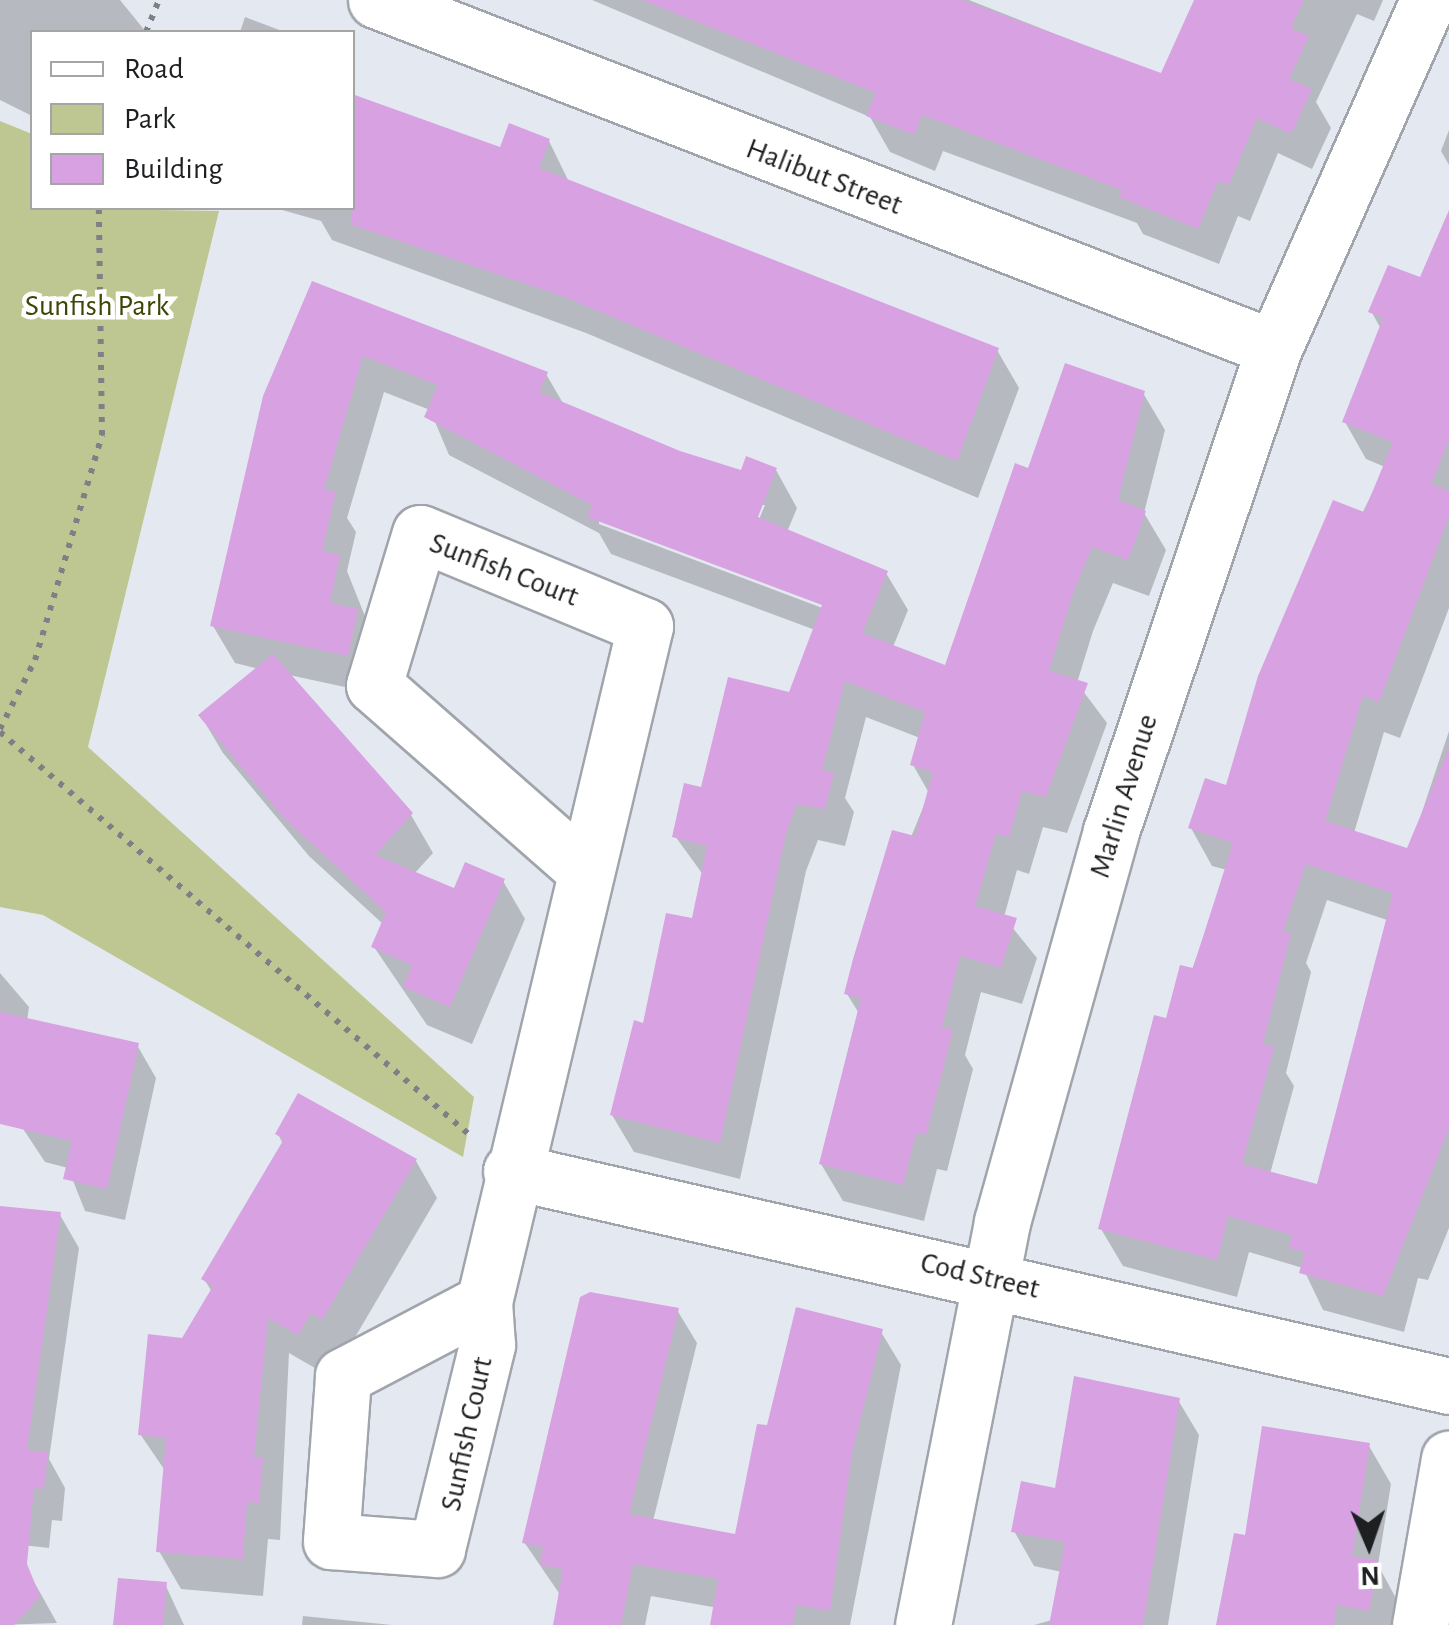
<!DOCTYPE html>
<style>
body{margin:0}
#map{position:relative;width:1449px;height:1625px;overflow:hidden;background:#e4e9f1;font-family:"Alegreya Sans",sans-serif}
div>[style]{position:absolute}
.green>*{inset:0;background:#bec791}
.shadow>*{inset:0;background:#0003}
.building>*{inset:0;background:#d8a1e2}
.path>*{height:6px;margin-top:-3px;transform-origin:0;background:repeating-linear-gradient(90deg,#7d8185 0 5px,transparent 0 13px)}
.roads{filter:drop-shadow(2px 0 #a0a5ac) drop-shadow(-2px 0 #a0a5ac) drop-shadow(0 2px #a0a5ac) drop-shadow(0 -2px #a0a5ac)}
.minor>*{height:55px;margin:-27.5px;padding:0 27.5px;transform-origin:27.5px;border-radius:27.5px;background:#fff}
span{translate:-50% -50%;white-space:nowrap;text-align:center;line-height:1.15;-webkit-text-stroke:9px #fff;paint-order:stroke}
.street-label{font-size:30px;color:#1d1f21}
.park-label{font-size:30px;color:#3f4605}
.legend{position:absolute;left:30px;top:30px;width:325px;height:180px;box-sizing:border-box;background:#fff;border:2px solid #a5a5a6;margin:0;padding:12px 18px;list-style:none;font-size:30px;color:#1d1f21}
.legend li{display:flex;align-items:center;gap:20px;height:50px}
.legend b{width:50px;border:2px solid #a5a5a6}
.north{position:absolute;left:1319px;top:1495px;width:100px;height:100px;-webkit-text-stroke:8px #fff;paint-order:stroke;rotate:178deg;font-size:28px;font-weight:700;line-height:40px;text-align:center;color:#1d1f21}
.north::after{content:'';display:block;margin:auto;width:35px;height:45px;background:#1d1f21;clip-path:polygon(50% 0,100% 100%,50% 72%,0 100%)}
</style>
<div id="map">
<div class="green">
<div style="clip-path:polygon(0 121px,32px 134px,32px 208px,219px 211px,88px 747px,474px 1097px,463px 1157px,43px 915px,0 907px)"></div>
</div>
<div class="shadow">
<div style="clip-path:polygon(0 0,120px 0,146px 32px,32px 32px,32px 116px,0 100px)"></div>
<div style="clip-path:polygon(592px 0,969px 0,1162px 76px,1195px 0,1383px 0,1374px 21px,1357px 14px,1316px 102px,1331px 128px,1312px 169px,1278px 153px,1250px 221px,1238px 216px,1219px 264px,1143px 234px,1137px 223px,943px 151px,935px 171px,890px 152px,870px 117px)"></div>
<div style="clip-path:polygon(245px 17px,285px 32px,240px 32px)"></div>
<div style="clip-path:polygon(1449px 130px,1449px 165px,1441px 151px)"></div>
<div style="clip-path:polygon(549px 141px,569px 182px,997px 350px,1019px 388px,978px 498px,586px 333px,332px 240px,321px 221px,275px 208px,352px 208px,501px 150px)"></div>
<div style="clip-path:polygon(evenodd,1449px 227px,1449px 608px,1400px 738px,1384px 732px,1354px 833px,1409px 851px,1449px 731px,1449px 1228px,1428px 1280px,1418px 1278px,1404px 1332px,1323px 1310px,1303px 1268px,1249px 1252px,1237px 1297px,1123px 1266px,1101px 1229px,1227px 870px,1212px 866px,1191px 828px,1227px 788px,1385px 467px,1366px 459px,1345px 422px,1381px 329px,1371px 311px,1421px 281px,1449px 227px,1327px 900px,1387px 920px,1319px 1187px,1270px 1174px,1294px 1086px,1286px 1073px,1311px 972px,1306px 963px,1327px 900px)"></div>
<div style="clip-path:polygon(evenodd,313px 284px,546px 374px,564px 405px,679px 454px,743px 473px,776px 470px,797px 508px,787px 532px,886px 573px,908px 610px,893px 647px,946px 668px,1029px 471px,1143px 393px,1165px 430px,1144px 513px,1166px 550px,1149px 596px,1113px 583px,1093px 631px,1077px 683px,1107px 723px,1067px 833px,1043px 827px,1029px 874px,1017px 870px,1004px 917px,1037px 958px,1022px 1004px,981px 992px,965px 1055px,973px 1069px,947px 1171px,937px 1169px,924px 1221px,843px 1201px,821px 1164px,860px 1015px,847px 994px,929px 793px,913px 765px,920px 738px,866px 717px,845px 798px,854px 812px,845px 846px,818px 840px,806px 871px,740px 1179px,634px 1152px,612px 1115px,694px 921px,704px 876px,675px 836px,703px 790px,791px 695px,815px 630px,611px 554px,599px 533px,449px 455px,430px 410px,384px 392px,347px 518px,356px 532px,347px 571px,378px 649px,368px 692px,289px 675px,411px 815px,433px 853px,414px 874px,455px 892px,503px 881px,525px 919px,472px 1044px,427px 1025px,374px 947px,384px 925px,309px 856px,223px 753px,201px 716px,259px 669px,235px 663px,213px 626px,313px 284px,760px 505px,765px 505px,755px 529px,760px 505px,313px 284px,599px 519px,835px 607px,833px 612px,599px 524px,599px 519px)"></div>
<div style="clip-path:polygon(0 973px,29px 1007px,27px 1021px,137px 1045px,156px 1078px,125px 1220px,85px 1211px,68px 1168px,45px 1162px,0 1094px)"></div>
<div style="clip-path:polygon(278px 1134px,416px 1161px,437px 1198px,344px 1356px,333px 1349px,320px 1371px,289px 1353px,280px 1540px,268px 1539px,263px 1596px,181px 1589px,159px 1551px,166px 1472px,140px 1434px,212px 1292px,204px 1279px,283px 1144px)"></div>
<div style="clip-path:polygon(60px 1215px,79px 1248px,49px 1459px,65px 1488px,62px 1521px,52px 1520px,49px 1548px,13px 1544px,57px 1623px,0 1625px)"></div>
<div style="clip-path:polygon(677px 1310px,697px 1343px,653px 1521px,737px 1537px,769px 1428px,881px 1332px,901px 1365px,850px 1625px,717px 1625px,718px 1608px,651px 1596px,645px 1625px,555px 1625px,561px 1596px,524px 1542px)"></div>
<div style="clip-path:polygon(1178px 1400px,1199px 1435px,1168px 1625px,1034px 1625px,1052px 1620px,1062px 1572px,1034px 1566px,1014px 1531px)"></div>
<div style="clip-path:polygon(1369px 1446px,1391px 1484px,1378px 1565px,1398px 1602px,1394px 1625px,1238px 1625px,1247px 1538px)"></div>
<div style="clip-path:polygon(165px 1584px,184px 1625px,116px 1625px)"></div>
<div style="clip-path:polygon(303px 1616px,392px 1625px,302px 1625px)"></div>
</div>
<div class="building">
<div style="clip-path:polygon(642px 0,962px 0,1161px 73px,1194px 0,1304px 0,1291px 28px,1309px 36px,1289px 79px,1312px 89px,1291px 134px,1257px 118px,1229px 185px,1218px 181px,1198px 229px,1119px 197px,1122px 190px,922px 115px,914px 135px,866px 116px,876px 93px)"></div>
<div style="clip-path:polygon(352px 94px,500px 147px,509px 123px,550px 139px,539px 168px,999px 348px,957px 461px,562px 296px,352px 225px)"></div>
<div style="clip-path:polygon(evenodd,1449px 210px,1449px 440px,1431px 484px,1449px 491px,1449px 516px,1379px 702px,1363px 696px,1325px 821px,1407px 848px,1449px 748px,1449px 1128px,1383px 1296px,1299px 1273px,1305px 1252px,1289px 1248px,1292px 1235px,1228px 1216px,1217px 1260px,1098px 1229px,1154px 1015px,1166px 1018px,1180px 965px,1193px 968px,1233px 843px,1188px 828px,1205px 778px,1226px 785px,1258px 676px,1333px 500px,1364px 512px,1393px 442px,1342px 422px,1383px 318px,1368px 312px,1388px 265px,1420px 277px,1449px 210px,1306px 864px,1393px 893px,1317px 1184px,1242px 1164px,1274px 1047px,1263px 1044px,1291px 933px,1283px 931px,1306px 864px)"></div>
<div style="clip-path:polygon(312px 281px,548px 372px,539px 392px,680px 451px,741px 470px,746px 456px,777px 468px,758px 517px,888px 571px,862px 633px,945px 665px,1015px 463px,1028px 468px,1065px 363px,1145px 391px,1118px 500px,1146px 511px,1128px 560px,1092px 547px,1073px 593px,1049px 671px,1088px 683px,1046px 797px,1022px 791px,1009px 837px,996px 834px,975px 906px,1017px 918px,1001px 968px,960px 956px,942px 1027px,953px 1030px,926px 1135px,916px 1133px,903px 1185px,819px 1164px,861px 998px,844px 994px,853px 959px,892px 830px,915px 836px,933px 772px,910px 765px,925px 712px,845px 681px,822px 770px,834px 773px,825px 809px,797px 804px,786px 833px,720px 1143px,610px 1115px,634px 1020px,643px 1023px,666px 913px,692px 918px,707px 846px,672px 837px,684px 783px,701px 787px,728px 677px,789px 692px,822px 605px,587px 517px,592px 505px,424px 417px,438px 385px,363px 356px,324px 490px,336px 492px,322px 551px,340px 555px,330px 603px,358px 609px,348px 656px,210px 626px,263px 396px)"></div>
<div style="clip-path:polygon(273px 654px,413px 813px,375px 855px,454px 888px,465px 862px,505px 879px,450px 1007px,403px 987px,412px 965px,371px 947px,386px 912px,284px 818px,198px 715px)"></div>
<div style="clip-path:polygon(0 1012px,139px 1043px,107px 1189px,63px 1179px,72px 1141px,0 1124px)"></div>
<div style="clip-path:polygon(298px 1093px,417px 1159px,322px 1320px,311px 1313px,298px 1335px,268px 1318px,254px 1457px,263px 1458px,259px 1503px,247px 1502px,243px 1559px,156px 1552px,166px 1438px,138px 1435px,148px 1334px,182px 1338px,213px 1286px,201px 1279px,284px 1139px,275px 1134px)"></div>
<div style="clip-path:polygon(0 1206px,61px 1212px,27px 1450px,48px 1452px,44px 1489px,34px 1488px,27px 1564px,40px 1596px,14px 1625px,0 1625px)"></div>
<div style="clip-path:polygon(590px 1292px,679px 1308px,629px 1514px,735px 1534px,757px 1424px,767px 1425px,796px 1307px,883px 1329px,852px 1453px,830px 1611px,796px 1605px,793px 1625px,710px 1625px,718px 1579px,633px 1564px,621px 1625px,553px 1625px,563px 1569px,540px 1565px,543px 1547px,522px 1543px,580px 1297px)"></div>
<div style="clip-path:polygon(1074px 1376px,1180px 1398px,1143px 1625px,1049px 1625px,1065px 1542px,1011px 1532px,1021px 1481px,1055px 1488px)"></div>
<div style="clip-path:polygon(1262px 1426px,1370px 1443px,1352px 1556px,1378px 1561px,1369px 1611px,1337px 1605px,1334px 1625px,1216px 1625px,1234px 1533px,1245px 1535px)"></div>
<div style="clip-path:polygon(118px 1578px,167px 1582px,163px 1625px,113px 1625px)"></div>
</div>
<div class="path">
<div style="left:146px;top:32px;width:35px;rotate:-68deg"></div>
<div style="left:0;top:729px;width:77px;rotate:-63.1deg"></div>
<div style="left:35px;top:660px;width:235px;rotate:-73.4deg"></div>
<div style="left:102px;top:435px;width:227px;rotate:-90.8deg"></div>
<div style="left:0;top:732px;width:622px;rotate:40.63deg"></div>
</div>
<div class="roads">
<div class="minor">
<div style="left:376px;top:0;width:963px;rotate:21.18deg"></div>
<div style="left:511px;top:1171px;width:962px;rotate:12.91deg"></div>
<div style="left:484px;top:1302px;width:695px;rotate:-76.6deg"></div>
<div style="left:645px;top:626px;width:243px;rotate:-157.5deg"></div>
<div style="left:420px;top:533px;width:159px;rotate:106.8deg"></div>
<div style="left:374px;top:685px;width:277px;rotate:41.3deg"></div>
<div style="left:484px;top:1302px;width:43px;rotate:86deg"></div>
<div style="left:487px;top:1345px;width:210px;rotate:103.8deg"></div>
<div style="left:437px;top:1549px;width:106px;rotate:-175.7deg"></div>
<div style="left:331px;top:1541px;width:165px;rotate:-85.8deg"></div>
<div style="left:343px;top:1376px;width:159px;rotate:-27.7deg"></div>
<div style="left:923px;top:1625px;width:411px;rotate:-78.9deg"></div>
<div style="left:1002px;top:1222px;width:406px;rotate:-74.4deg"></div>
<div style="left:1111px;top:831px;width:510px;rotate:-71.35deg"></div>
<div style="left:1274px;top:348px;width:381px;rotate:-66.1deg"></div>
<div style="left:1420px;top:1625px;width:169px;rotate:-80.1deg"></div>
</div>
</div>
<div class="street-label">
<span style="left:824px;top:177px;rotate:21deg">Halibut Street</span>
<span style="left:504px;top:570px;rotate:21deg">Sunfish Court</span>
<span style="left:1124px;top:796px;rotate:-73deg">Marlin Avenue</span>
<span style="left:980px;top:1276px;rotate:13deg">Cod Street</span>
<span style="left:467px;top:1434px;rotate:-78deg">Sunfish Court</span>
</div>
<div class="park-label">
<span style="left:97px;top:306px">Sunfish Park</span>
</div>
<ul class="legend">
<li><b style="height:12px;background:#fff"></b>Road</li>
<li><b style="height:28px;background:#bec791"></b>Park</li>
<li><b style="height:28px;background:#d8a1e2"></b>Building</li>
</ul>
<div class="north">N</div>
</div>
